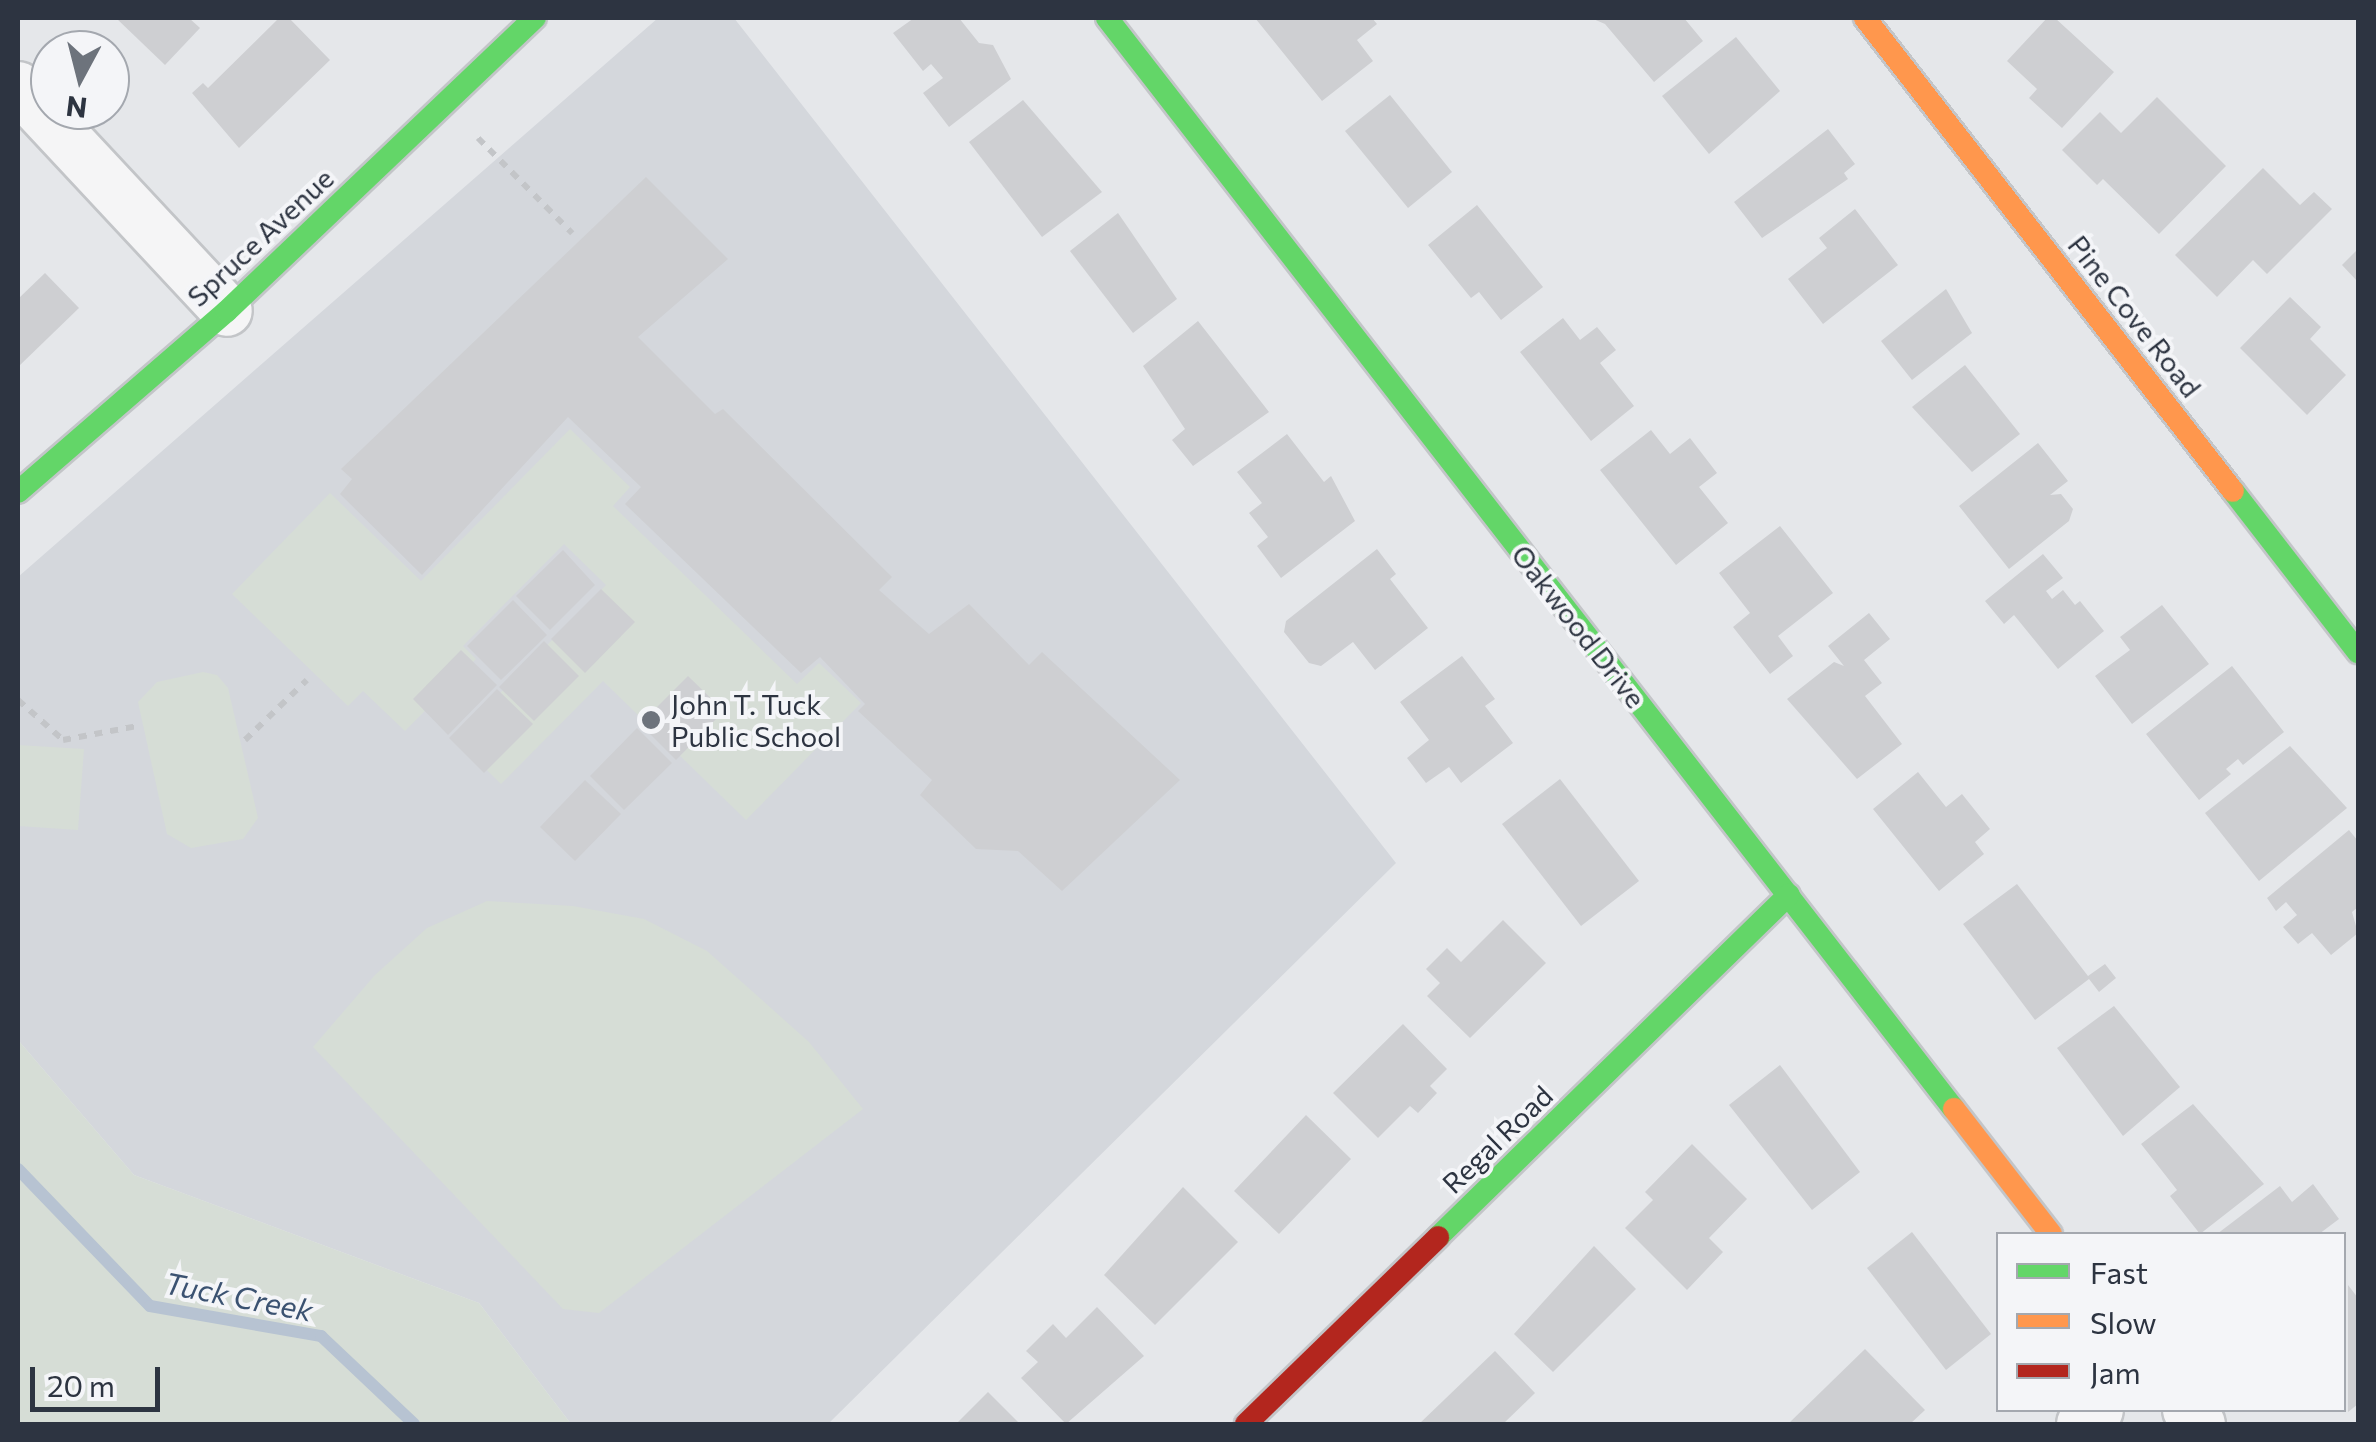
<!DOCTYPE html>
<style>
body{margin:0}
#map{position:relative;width:2376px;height:1442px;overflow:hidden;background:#e5e7ea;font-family:Commissioner,sans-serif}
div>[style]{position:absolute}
.built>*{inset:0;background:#d4d7dc}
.green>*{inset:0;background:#d6ddd6}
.stream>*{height:12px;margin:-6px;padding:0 6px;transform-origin:6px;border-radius:6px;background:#b7c3d2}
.building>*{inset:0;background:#cecfd2}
.path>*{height:6px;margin-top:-3px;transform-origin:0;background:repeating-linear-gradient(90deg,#c3c5c8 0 8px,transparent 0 16px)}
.roads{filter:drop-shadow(2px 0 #c3c5c8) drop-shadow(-2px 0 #c3c5c8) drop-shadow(0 2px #c3c5c8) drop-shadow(0 -2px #c3c5c8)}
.street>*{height:50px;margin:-25px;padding:0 25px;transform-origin:25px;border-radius:25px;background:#f5f5f6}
.fast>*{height:22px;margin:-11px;padding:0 11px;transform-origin:11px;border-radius:11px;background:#63d668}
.slow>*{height:22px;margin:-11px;padding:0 11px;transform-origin:11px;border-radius:11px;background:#ff974d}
.jam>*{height:22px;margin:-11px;padding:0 11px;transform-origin:11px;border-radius:11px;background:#b3261e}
.dots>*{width:28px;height:28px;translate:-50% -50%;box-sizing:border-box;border:5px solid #f4f5f8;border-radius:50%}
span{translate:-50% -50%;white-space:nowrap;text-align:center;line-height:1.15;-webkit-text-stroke:8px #f4f5f8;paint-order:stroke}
.street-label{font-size:28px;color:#2d3441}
.poi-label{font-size:28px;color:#2d3441}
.left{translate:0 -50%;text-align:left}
.water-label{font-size:30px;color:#3b5271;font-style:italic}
.frame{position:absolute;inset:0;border:20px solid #2d3441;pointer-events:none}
.legend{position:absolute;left:1996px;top:1232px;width:350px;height:180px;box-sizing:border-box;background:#f4f5f8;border:2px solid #a4a8af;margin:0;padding:12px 18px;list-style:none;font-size:30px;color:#2d3441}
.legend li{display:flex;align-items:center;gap:20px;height:50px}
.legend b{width:50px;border:2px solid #a4a8af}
.north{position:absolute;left:30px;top:30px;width:100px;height:100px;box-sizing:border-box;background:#f4f5f8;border:2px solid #a4a8af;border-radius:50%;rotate:187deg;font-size:28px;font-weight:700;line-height:40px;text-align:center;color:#2d3441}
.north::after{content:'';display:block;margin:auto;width:35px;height:45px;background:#6d737c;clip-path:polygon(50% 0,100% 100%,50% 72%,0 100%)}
.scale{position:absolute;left:30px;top:1367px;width:130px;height:45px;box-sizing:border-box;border:5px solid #2d3441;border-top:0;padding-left:12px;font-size:30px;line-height:35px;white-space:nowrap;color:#2d3441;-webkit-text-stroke:8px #f4f5f8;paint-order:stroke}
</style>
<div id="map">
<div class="built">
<div style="clip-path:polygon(658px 18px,734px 18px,1396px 863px,828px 1424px,571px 1424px,479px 1303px,134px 1175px,18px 1040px,18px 577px)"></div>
</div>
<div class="green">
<div style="clip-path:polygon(570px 429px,630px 487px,613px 506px,797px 684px,819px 663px,861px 703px,746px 820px,603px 681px,501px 784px,455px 739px,606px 585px,564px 544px,463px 646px,476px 659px,405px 731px,363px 691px,348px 706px,232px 594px,330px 493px,421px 581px)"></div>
<div style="clip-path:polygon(203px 672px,217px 675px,228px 688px,258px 818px,243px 839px,191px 848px,167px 834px,138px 702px,157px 682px)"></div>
<div style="clip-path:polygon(18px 745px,84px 749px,78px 830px,18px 826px)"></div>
<div style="clip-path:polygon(487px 901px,573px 906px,644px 919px,707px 951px,809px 1042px,863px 1109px,599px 1313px,563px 1309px,313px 1047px,375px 975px,427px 928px)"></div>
<div style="clip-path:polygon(18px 1040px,134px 1175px,479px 1303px,571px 1424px,18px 1424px)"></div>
</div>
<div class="stream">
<div style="left:18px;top:1169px;width:190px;rotate:46.1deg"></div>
<div style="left:150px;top:1306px;width:174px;rotate:10deg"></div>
<div style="left:321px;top:1336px;width:128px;rotate:43.4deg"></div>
</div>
<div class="building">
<div style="clip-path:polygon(116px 18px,189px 18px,200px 28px,165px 65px)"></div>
<div style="clip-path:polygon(279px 18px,289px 18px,330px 60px,239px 148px,192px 93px,203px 83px,208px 88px)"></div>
<div style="clip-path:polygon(914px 18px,959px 18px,979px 43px,993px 45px,1011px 79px,949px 127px,923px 93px,943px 78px,931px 64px,923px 71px,893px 33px)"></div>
<div style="clip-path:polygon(1255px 18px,1372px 18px,1377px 24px,1357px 40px,1373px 61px,1322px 101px)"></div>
<div style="clip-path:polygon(1591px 18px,1684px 18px,1703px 41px,1654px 82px,1605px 24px)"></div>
<div style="clip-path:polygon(2047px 18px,2055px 18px,2114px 72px,2062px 128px,2029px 98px,2037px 89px,2007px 61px)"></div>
<div style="clip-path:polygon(1736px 37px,1780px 91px,1709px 154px,1662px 96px)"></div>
<div style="clip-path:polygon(1390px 95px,1452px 172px,1408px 208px,1345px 131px)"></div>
<div style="clip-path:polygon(2157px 97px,2226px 166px,2159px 234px,2103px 179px,2097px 185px,2062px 150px,2100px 112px,2121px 133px)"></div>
<div style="clip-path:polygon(1023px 100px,1102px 192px,1042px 237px,969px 142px)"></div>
<div style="clip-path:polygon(1828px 129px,1855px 164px,1844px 173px,1848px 179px,1762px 238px,1734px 202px)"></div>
<div style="clip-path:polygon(2263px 168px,2300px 205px,2314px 192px,2332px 209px,2267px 274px,2253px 260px,2217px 297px,2175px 255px)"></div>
<div style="clip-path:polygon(646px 177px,728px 259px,638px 337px,715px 414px,723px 409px,892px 577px,879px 590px,929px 634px,969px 604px,1029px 665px,1042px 652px,1180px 780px,1062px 891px,1018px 851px,976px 849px,920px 795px,932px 780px,858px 711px,865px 704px,820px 657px,801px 673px,625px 504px,641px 487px,568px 417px,422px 575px,340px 494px,352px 479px,341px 469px)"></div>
<div style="clip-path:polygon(1477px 205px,1543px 287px,1501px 320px,1479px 292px,1471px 298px,1428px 245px)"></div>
<div style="clip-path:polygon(1855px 209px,1898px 265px,1823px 324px,1788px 279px,1827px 248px,1819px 238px)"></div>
<div style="clip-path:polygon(1118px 213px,1177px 299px,1133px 333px,1070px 251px)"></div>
<div style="clip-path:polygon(2358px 249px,2358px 282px,2342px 265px)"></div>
<div style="clip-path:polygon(45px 273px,79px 308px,18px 367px,18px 299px)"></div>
<div style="clip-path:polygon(1946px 289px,1972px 333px,1912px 380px,1881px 341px)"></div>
<div style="clip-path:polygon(2290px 297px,2321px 327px,2310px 339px,2346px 375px,2307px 415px,2240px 348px)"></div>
<div style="clip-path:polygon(1563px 318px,1580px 340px,1597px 327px,1616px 350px,1600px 363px,1634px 406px,1591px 441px,1520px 352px)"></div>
<div style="clip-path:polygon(1198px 321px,1269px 412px,1193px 466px,1172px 440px,1185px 429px,1143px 366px)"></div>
<div style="clip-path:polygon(1965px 365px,2020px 434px,1972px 472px,1912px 407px)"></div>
<div style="clip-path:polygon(1651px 430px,1670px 454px,1690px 438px,1717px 473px,1699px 487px,1728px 523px,1676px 565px,1600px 470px)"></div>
<div style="clip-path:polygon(1287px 434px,1324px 482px,1331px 476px,1355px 521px,1281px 578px,1257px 546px,1268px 537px,1249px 513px,1262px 503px,1237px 472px)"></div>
<div style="clip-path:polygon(2038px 443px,2068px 481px,2050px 495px,2061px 494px,2073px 509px,2069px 521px,2009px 569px,1959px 506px)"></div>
<div style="clip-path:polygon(1780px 526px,1833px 593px,1778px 636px,1793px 656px,1770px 674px,1733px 627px,1750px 613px,1719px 573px)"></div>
<div style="clip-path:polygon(1377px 549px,1396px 574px,1390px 579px,1428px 628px,1375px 670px,1353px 642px,1321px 666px,1309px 663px,1284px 632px,1286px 621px)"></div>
<div style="clip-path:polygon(563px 550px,595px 585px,550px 630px,516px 596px)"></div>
<div style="clip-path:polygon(2043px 554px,2063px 578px,2046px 591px,2052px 599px,2063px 590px,2075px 605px,2080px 601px,2104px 631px,2058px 669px,2014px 615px,2004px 624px,1985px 601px)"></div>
<div style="clip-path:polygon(601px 589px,635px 622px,585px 673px,551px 639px)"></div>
<div style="clip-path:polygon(513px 600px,547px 635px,501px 680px,467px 646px)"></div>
<div style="clip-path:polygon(2162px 605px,2209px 664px,2132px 724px,2095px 676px,2130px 650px,2120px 637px)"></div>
<div style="clip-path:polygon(1869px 613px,1890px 639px,1864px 660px,1882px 683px,1865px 696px,1902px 744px,1857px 779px,1787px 699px,1834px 662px,1844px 666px,1828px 646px)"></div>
<div style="clip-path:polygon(544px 641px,579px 676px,534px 721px,499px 687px)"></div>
<div style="clip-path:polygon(461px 650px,497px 685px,448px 735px,413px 699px)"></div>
<div style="clip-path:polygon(1462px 656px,1495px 699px,1485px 706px,1513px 743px,1461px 783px,1449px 767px,1426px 783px,1407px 758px,1429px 740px,1400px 702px)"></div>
<div style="clip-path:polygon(2232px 666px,2284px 732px,2243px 765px,2238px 759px,2226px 769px,2231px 774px,2199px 800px,2146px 734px)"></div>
<div style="clip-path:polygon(688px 676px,724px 711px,676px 760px,640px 724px)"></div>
<div style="clip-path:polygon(497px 689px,533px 724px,484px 773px,449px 738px)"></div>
<div style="clip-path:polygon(637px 728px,672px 763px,624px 810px,590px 776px)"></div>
<div style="clip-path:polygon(2290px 746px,2347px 808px,2259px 881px,2205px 813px)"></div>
<div style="clip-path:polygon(1918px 772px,1946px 807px,1962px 794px,1990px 829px,1975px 842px,1984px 854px,1939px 891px,1873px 809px)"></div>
<div style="clip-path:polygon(1560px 779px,1639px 881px,1581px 926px,1502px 824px)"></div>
<div style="clip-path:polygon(585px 780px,621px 814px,575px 861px,540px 827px)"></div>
<div style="clip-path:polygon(2349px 830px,2358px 841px,2358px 907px,2352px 912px,2358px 933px,2331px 955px,2312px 933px,2298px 944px,2283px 927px,2297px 915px,2286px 902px,2276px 911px,2267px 898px)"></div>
<div style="clip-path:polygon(2017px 884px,2088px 976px,2105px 964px,2116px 978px,2099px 992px,2089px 979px,2035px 1020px,1963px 924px)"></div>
<div style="clip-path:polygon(1503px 920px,1546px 963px,1470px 1038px,1427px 996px,1440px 983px,1426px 969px,1447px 948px,1461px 962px)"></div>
<div style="clip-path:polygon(2114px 1006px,2180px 1087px,2123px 1136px,2057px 1048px)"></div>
<div style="clip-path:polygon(1403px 1024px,1447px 1069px,1430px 1086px,1437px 1093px,1418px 1113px,1410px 1106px,1378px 1138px,1333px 1093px)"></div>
<div style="clip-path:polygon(1780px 1065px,1860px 1172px,1812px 1210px,1729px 1105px)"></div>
<div style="clip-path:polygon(2193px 1104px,2264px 1184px,2200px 1234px,2170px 1196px,2177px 1190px,2141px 1144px)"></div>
<div style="clip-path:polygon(1306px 1115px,1351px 1159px,1279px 1234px,1234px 1191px)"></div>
<div style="clip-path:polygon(1692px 1144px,1747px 1199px,1709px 1238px,1723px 1252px,1687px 1290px,1625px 1228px,1653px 1200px,1645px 1192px)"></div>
<div style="clip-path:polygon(2313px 1184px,2339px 1219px,2319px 1234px,2217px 1234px,2280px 1186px,2292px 1202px)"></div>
<div style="clip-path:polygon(1183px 1187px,1238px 1242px,1155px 1325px,1104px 1275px)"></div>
<div style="clip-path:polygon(1912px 1232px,1991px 1334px,1946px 1370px,1867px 1268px)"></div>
<div style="clip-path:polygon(1594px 1246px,1636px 1289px,1553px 1372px,1514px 1334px)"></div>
<div style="clip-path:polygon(2348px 1285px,2358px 1298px,2358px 1404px,2348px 1412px)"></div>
<div style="clip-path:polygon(1097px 1307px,1144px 1356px,1066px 1424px,1021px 1378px,1038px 1362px,1026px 1351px,1053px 1324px,1066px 1338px)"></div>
<div style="clip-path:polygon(1865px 1349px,1925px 1410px,1910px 1424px,1788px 1424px)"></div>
<div style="clip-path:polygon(1495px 1351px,1535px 1393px,1503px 1424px,1419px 1424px)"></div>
<div style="clip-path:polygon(988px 1392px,1020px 1424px,956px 1424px)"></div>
</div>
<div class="path">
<div style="left:478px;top:138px;width:134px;rotate:45.3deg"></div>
<div style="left:18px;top:700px;width:60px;rotate:41.6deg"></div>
<div style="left:63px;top:740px;width:75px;rotate:-10.7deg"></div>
<div style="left:245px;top:740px;width:86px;rotate:-44.1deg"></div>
</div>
<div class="roads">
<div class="street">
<div style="left:18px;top:87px;width:306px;rotate:47deg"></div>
<div style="left:2188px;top:1410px;width:18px;rotate:49deg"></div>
<div style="left:2082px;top:1424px;width:21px;rotate:-41deg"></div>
</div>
<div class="fast">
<div style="left:1107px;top:18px;width:1381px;rotate:52.18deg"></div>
<div style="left:2233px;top:491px;width:204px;rotate:52.2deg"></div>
<div style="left:18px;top:492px;width:276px;rotate:-40.9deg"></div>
<div style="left:227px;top:311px;width:425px;rotate:-43.6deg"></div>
<div style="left:1438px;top:1237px;width:490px;rotate:-44.3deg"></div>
</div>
<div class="slow">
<div style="left:1865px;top:18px;width:599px;rotate:52.12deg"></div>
<div style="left:1954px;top:1109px;width:158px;rotate:52.2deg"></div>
</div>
<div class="jam">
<div style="left:1246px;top:1424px;width:268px;rotate:-44.2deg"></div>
</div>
</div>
<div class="dots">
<div style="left:651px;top:720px;background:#6d737c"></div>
</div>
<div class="street-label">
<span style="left:260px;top:237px;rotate:-43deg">Spruce Avenue</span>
<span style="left:2135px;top:316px;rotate:52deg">Pine Cove Road</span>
<span style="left:1579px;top:626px;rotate:52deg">Oakwood Drive</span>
<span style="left:1497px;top:1139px;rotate:-44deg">Regal Road</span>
</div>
<div class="poi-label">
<span class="left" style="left:671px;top:720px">John T. Tuck<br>Public School</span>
</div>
<div class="water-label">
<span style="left:239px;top:1296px;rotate:11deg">Tuck Creek</span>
</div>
<div class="frame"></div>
<ul class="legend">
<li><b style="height:12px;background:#63d668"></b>Fast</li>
<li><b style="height:12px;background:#ff974d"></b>Slow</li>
<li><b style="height:12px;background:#b3261e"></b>Jam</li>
</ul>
<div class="north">N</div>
<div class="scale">20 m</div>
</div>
